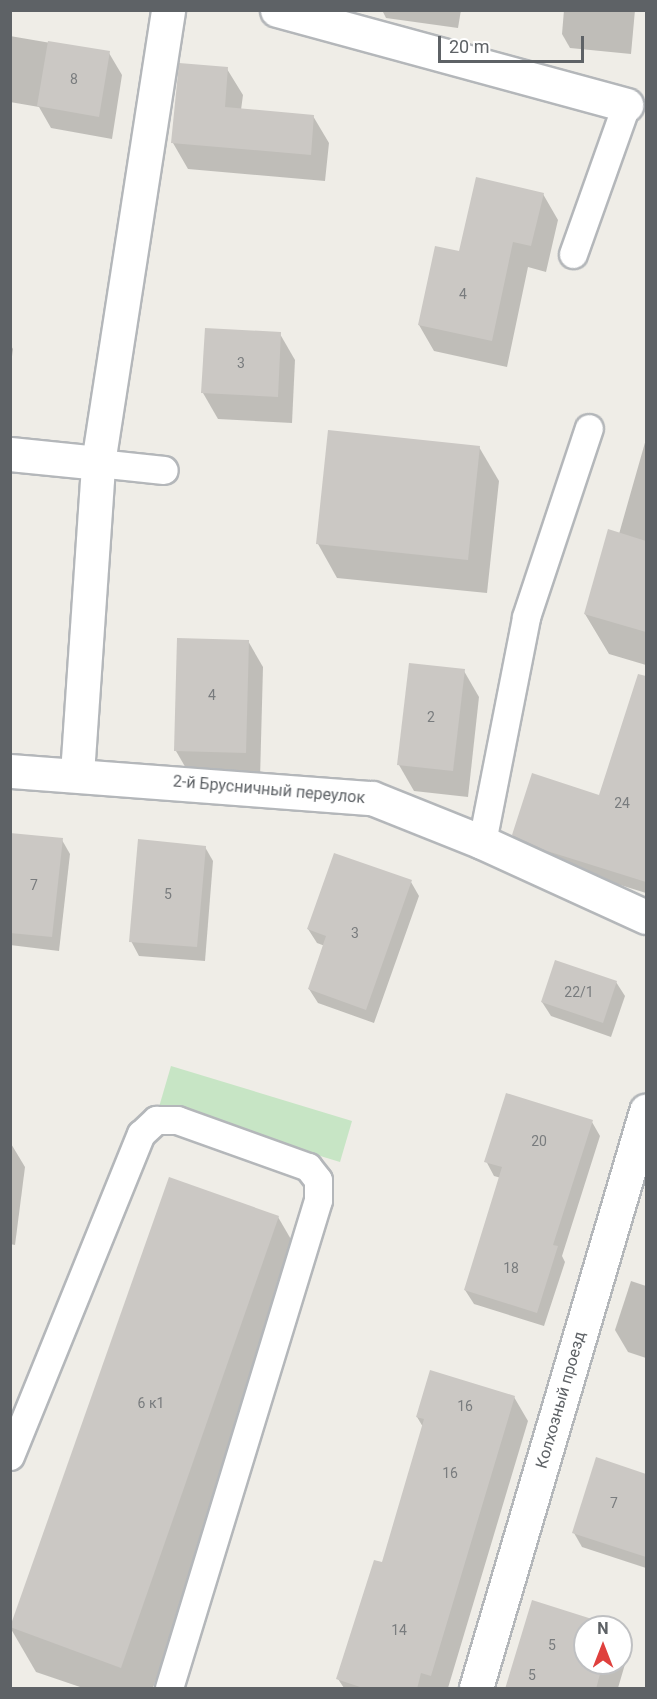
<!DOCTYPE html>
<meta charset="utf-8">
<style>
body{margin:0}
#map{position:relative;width:657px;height:1699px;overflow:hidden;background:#efede7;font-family:Roboto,sans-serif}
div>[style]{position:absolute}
.green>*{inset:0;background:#c7e5c5}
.shadow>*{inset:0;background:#0003}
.building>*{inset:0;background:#cbc8c4}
.roads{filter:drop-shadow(2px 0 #b4b7ba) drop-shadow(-2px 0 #b4b7ba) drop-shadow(0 2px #b4b7ba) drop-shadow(0 -2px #b4b7ba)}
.lane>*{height:27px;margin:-13.5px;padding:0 13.5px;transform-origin:13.5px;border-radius:13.5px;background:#fff}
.street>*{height:33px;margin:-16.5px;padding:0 16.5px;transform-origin:16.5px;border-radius:16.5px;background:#fff}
span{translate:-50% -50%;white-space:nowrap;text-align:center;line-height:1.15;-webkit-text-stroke:5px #fff;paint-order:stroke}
.number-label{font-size:14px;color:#797c7e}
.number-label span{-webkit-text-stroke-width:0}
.street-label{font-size:16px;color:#5e6266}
.frame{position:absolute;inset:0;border:12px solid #5e6266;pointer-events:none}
.north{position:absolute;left:573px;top:1615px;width:60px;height:60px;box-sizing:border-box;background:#fff;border:2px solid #bfc0c2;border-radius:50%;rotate:0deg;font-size:16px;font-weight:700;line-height:24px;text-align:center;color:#5e6266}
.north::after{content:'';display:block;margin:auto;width:21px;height:27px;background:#df403d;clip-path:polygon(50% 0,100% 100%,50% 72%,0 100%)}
.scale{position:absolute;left:438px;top:36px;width:146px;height:27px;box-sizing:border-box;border:3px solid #5e6266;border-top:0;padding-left:8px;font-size:18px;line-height:21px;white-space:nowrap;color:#5e6266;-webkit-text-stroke:4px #fff;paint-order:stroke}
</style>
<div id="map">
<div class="green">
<div style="clip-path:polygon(171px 1066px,352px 1121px,340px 1162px,159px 1107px)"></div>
</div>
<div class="shadow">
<div style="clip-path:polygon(382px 10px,461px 10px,458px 28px,386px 18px)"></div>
<div style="clip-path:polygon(564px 10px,635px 10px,631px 54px,570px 48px,562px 34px)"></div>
<div style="clip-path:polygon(10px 36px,109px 53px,122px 75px,112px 139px,51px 128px,39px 107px,10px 102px)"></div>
<div style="clip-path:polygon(227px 69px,243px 95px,241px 110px,313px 116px,329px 143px,325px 181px,188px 169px,173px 143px)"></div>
<div style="clip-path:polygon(543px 194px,558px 220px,546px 272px,528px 267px,507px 367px,434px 351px,419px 325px,460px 253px)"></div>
<div style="clip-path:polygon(280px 334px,295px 360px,292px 423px,218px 419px,203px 393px)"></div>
<div style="clip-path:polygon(10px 344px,13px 349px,10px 371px)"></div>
<div style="clip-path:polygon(646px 439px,646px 665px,609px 654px,585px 614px,619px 534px)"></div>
<div style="clip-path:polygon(479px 447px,499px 481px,487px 593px,337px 578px,318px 544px)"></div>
<div style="clip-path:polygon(248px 641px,263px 667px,260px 779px,191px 777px,176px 751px)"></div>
<div style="clip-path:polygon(464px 671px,479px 697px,468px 797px,414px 791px,399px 765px)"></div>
<div style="clip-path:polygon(619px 738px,646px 747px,646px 893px,556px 865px,522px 849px,513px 835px,600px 797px)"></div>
<div style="clip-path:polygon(10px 834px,62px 840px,70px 854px,59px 951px,10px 945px)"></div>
<div style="clip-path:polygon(205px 847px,213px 861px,205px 961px,139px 956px,131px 941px)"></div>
<div style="clip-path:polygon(411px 882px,419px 896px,374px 1023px,318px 1003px,309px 989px,325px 946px,317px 943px,308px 929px)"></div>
<div style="clip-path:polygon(616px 982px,625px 996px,611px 1037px,551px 1016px,542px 1002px)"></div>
<div style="clip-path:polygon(592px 1122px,600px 1136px,562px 1256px,565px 1262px,544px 1326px,474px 1304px,465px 1290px,501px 1178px,494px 1176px,486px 1161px)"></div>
<div style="clip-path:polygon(10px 1142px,25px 1167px,15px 1245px,10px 1244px)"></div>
<div style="clip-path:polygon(169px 1179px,278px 1217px,303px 1260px,153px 1688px,83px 1688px,36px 1672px,11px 1629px)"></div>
<div style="clip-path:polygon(631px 1281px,646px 1286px,646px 1358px,628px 1352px,615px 1330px)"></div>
<div style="clip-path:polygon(514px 1397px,528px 1421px,448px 1688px,344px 1688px,338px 1679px,383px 1564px,423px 1427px,417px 1417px)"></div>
<div style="clip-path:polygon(597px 1459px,646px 1475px,646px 1568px,582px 1547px,574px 1533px)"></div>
<div style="clip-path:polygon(533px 1602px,611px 1627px,585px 1627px,585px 1663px,621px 1663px,621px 1641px,628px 1654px,618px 1688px,507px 1688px)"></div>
</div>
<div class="building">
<div style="clip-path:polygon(48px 41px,110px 51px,99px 117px,37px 106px)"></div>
<div style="clip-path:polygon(179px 63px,228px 67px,225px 107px,314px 115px,311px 155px,171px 143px)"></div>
<div style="clip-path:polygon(476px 177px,544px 193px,531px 246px,513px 242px,492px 341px,418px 325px,435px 246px,459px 251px)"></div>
<div style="clip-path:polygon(205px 328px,281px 332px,278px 397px,201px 393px)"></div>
<div style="clip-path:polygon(328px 430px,480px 446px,468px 560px,316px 544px)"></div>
<div style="clip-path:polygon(608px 529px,646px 541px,646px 632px,584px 614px)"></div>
<div style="clip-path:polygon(177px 638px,249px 640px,246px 753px,174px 751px)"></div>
<div style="clip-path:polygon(409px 663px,465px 669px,453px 771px,397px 765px)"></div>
<div style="clip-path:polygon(638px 674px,646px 676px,646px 882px,547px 851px,512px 835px,532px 773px,599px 795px)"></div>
<div style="clip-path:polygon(10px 833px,63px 838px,52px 937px,10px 933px)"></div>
<div style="clip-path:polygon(138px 839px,206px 846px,197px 947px,129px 942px)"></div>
<div style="clip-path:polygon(334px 853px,412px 880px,366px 1010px,308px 989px,326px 936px,307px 929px)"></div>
<div style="clip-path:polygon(555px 960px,617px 981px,603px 1023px,541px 1002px)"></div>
<div style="clip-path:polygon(506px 1093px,593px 1120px,553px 1245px,558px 1246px,537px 1313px,464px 1290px,502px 1167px,484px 1162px)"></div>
<div style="clip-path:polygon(169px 1177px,279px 1216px,121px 1668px,10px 1627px)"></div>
<div style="clip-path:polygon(430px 1370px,515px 1396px,431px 1676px,421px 1673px,417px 1689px,366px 1689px,336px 1679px,374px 1560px,382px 1562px,424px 1419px,416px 1417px)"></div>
<div style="clip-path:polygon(596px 1457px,646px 1474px,646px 1557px,572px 1533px)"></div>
<div style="clip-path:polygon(532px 1600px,614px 1626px,585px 1627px,585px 1663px,603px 1663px,596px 1689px,505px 1689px)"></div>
</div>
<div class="roads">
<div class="lane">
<div style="left:573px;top:254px;width:158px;rotate:-70.4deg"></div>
<div style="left:98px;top:463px;width:66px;rotate:6.1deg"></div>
<div style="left:482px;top:842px;width:229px;rotate:-78.9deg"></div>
<div style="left:526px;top:617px;width:199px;rotate:-71.6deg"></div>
<div style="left:10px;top:1456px;width:348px;rotate:-67.9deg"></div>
<div style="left:141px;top:1134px;width:21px;rotate:-43deg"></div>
<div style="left:156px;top:1120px;width:21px"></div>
<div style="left:177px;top:1120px;width:139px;rotate:19.7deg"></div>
<div style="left:308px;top:1167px;width:16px;rotate:52deg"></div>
<div style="left:318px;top:1180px;width:20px;rotate:90deg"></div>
<div style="left:318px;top:1200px;width:510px;rotate:106.98deg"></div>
</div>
<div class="street">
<div style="left:277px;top:10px;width:362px;rotate:15.2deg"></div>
<div style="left:10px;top:454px;width:88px;rotate:5.8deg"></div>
<div style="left:10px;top:771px;width:363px;rotate:4.3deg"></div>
<div style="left:372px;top:798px;width:118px;rotate:21.8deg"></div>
<div style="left:482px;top:842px;width:180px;rotate:24.6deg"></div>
<div style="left:77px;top:774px;width:312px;rotate:-86.1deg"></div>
<div style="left:98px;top:463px;width:458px;rotate:-81.2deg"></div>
<div style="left:476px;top:1688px;width:602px;rotate:-73.58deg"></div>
</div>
</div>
<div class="number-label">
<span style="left:74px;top:79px">8</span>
<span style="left:463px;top:294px">4</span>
<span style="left:241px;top:363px">3</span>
<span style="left:212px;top:695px">4</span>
<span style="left:431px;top:717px">2</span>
<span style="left:622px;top:803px">24</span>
<span style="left:34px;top:885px">7</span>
<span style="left:168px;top:894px">5</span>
<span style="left:355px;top:933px">3</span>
<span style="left:579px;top:992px">22/1</span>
<span style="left:539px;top:1141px">20</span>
<span style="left:511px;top:1268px">18</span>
<span style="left:151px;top:1403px">6 к1</span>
<span style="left:465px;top:1406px">16</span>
<span style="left:450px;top:1473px">16</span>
<span style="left:614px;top:1503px">7</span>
<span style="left:399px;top:1630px">14</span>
<span style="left:552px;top:1645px">5</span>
<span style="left:532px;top:1675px">5</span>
</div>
<div class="street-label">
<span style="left:269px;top:790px;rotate:5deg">2-й Брусничный переулок</span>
<span style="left:561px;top:1400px;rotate:-74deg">Колхозный проезд</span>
</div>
<div class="frame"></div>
<div class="north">N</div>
<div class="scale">20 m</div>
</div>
